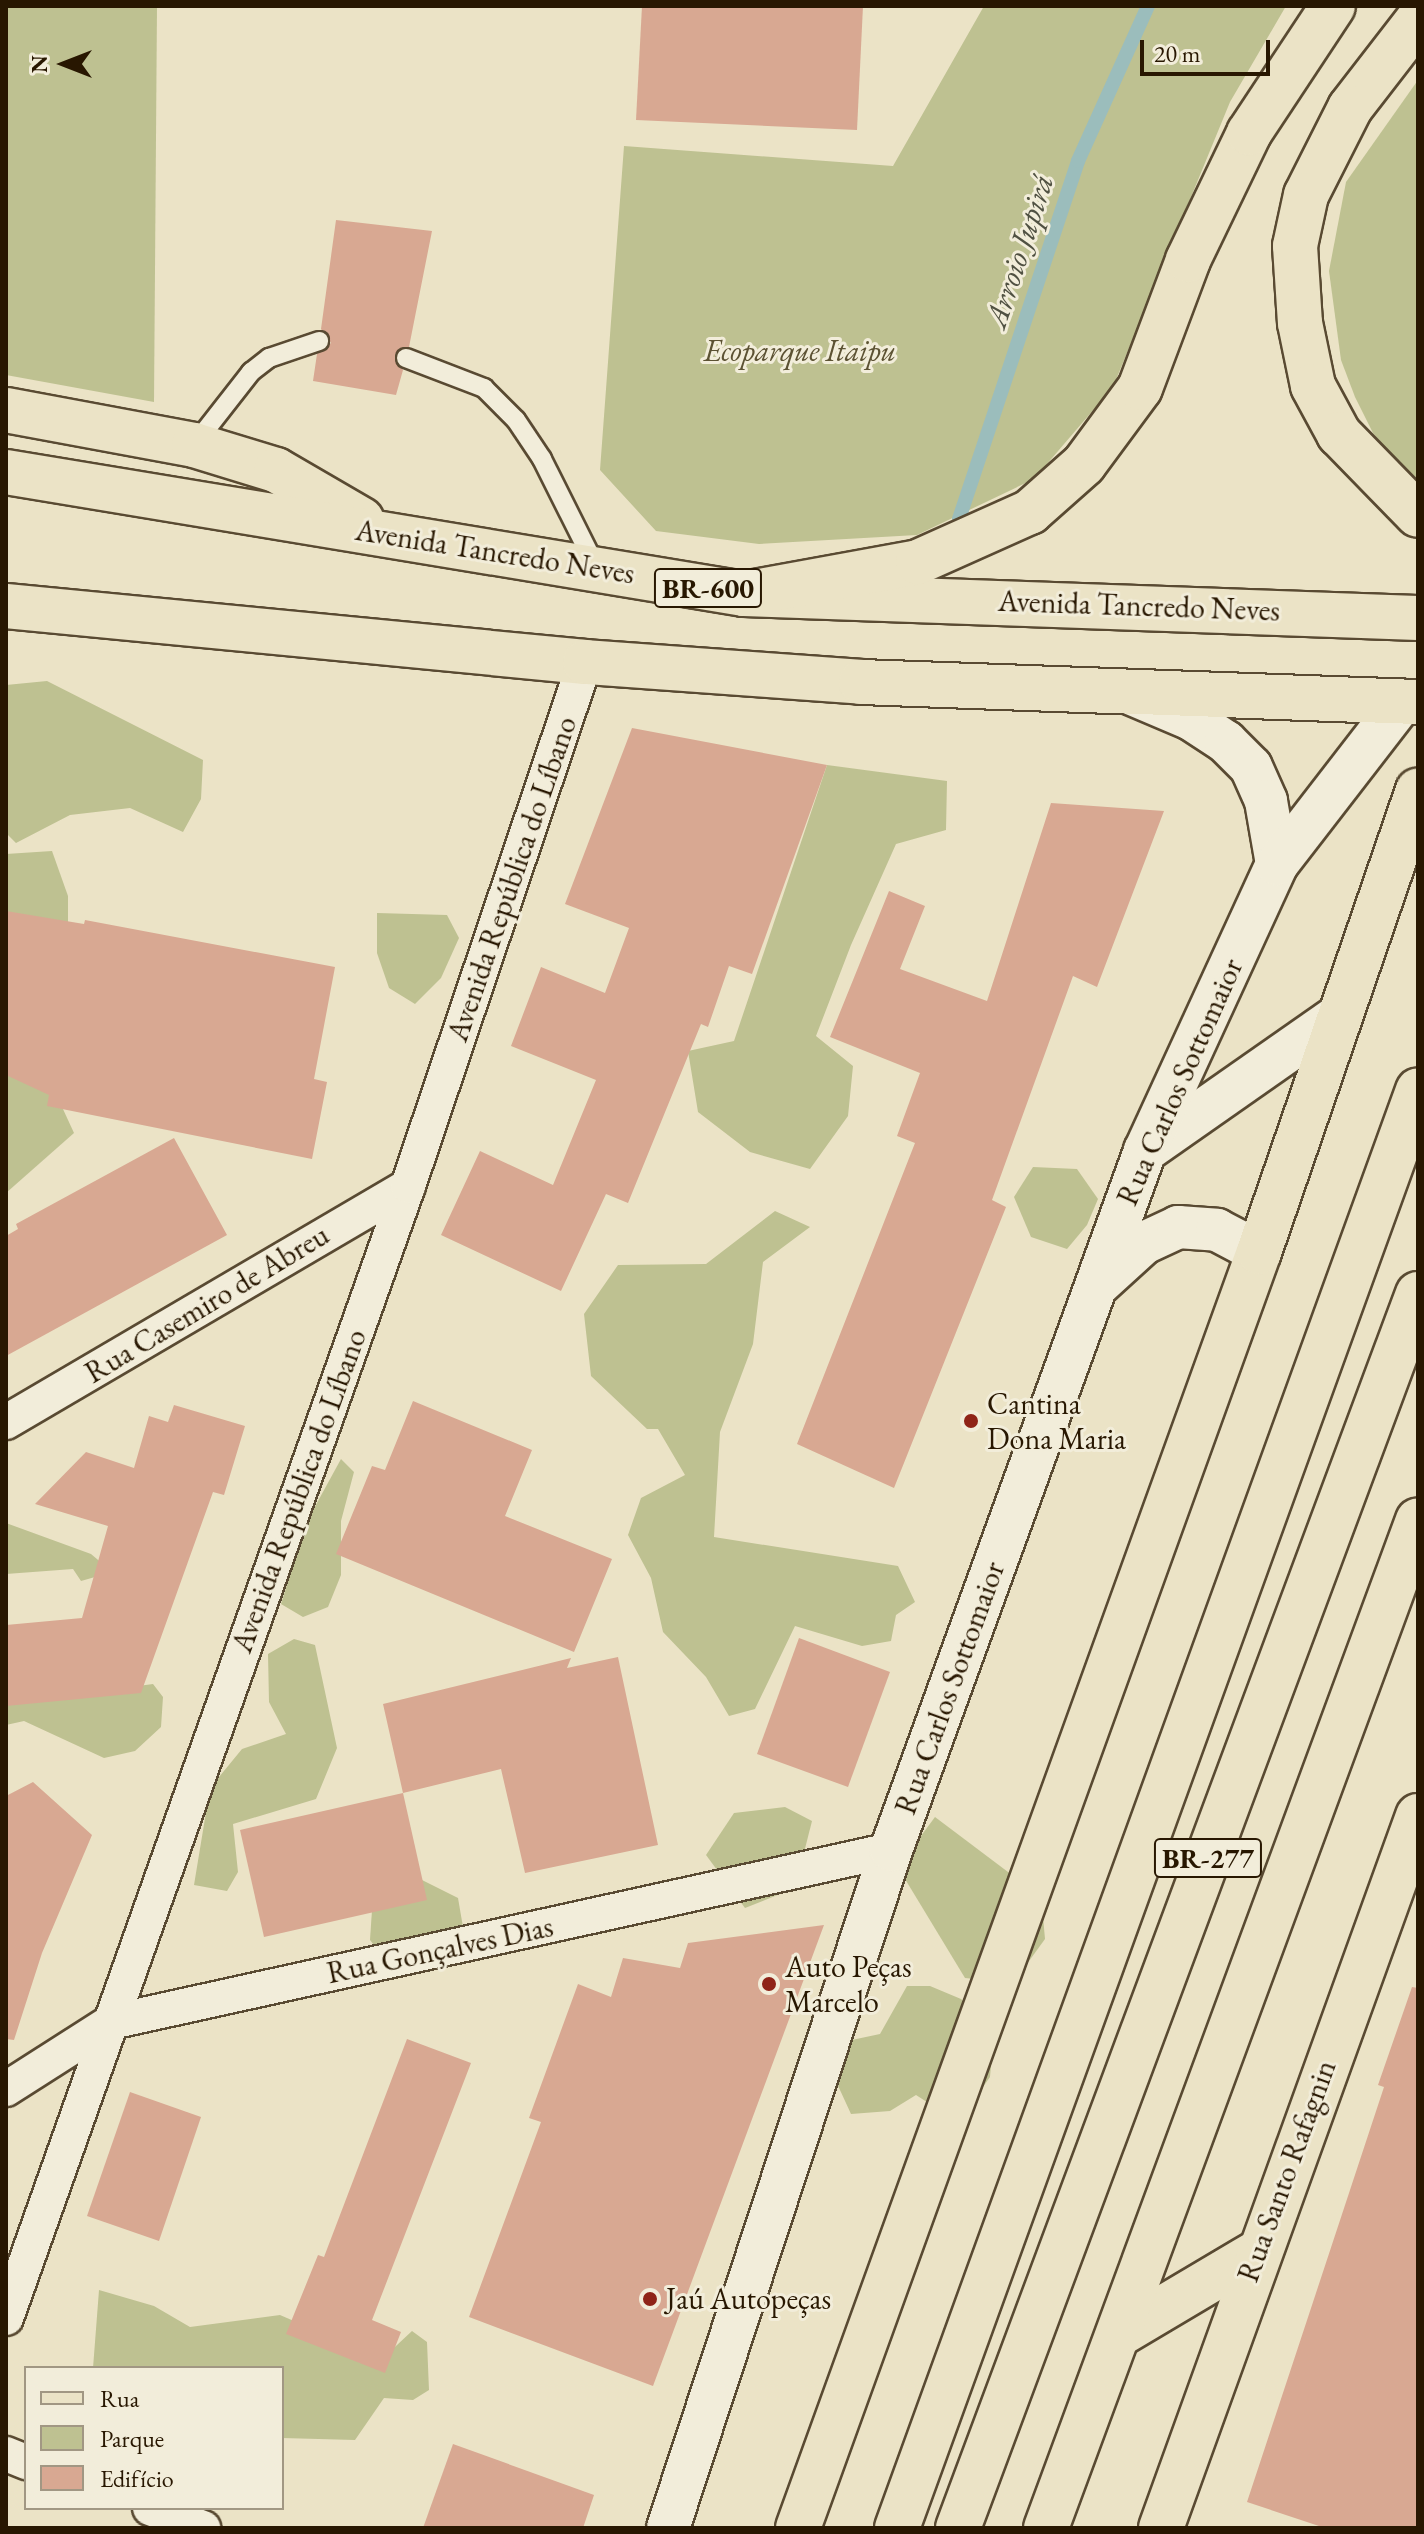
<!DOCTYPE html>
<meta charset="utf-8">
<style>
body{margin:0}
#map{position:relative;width:1424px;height:2534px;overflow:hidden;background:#ebe3c6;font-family:"EB Garamond",serif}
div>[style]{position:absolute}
.green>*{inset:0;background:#bec191}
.stream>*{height:14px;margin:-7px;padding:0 7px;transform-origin:7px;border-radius:7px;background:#9bbdbc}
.building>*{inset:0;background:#d8a892}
.roads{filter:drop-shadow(2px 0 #594a32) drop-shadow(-2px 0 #594a32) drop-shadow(0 2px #594a32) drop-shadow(0 -2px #594a32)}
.service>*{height:18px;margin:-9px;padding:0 9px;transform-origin:9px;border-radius:9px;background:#f2edda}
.minor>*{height:34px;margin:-17px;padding:0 17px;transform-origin:17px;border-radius:17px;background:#f2edda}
.tertiary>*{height:42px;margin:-21px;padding:0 21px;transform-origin:21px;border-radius:21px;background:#f2edda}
.primary>*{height:44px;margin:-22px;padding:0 22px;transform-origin:22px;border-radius:22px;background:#ebe3c6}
.trunk>*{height:44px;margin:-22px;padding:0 22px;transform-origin:22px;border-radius:22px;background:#ebe3c6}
.dots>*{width:22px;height:22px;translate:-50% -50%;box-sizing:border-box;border:4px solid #f2edda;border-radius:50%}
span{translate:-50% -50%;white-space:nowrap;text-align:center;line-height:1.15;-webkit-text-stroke:6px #f2edda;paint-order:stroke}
.shield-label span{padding:2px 6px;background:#f2edda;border:2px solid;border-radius:6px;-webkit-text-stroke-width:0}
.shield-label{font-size:28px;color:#281701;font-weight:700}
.park-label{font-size:30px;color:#5c5233;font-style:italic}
.street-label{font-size:30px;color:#281701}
.poi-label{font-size:30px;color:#281701}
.left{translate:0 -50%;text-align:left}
.water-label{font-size:32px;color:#505142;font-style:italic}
.frame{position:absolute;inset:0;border:8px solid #281701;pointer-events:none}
.legend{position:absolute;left:24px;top:2366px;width:260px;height:144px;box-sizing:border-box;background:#f2edda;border:2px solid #a19783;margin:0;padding:10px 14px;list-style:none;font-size:24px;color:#281701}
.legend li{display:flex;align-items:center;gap:16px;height:40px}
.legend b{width:40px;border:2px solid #a19783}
.north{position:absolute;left:24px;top:24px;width:80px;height:80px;-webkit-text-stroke:6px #f2edda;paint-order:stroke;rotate:270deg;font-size:22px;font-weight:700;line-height:32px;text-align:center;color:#281701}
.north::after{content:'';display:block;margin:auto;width:28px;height:36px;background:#281701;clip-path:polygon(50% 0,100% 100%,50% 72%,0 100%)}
.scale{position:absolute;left:1140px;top:40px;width:130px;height:36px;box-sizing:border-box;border:4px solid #281701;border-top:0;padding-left:10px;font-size:24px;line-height:28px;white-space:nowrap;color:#281701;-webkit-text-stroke:6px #f2edda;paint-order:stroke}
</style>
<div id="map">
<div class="green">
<div style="clip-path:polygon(6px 6px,157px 6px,154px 402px,6px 375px)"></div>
<div style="clip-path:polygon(984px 6px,1286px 6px,1230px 102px,1113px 387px,1034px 479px,917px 535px,759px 544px,656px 531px,600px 470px,624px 146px,893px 166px)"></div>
<div style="clip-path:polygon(1418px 80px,1418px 487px,1373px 433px,1355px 397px,1341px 360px,1329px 271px,1346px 182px)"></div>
<div style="clip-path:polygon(47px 681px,203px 760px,201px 799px,183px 832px,130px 808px,70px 815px,16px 843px,6px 833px,6px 685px)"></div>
<div style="clip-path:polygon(827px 765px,947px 781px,946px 830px,896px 844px,851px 945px,816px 1036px,853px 1066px,848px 1116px,810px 1169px,750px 1152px,698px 1112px,688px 1051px,734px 1041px)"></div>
<div style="clip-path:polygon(52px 851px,68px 896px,68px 929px,6px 920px,6px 854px)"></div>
<div style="clip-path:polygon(377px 913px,447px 915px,459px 938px,441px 978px,415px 1004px,389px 988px,377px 953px)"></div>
<div style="clip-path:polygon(39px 1057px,74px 1133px,6px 1193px,6px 1058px)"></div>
<div style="clip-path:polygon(1033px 1167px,1077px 1169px,1098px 1199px,1087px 1225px,1067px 1249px,1031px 1237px,1014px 1197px)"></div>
<div style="clip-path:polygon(775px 1211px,810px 1227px,763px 1262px,753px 1344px,720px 1432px,714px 1537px,898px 1566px,915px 1602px,896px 1615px,891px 1641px,862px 1646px,795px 1626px,755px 1709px,729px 1716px,706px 1677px,663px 1632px,651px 1578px,628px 1535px,641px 1498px,685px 1475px,658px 1429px,647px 1429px,591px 1376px,584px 1314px,618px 1265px,706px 1264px)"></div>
<div style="clip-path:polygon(341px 1459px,354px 1472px,341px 1521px,341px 1575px,328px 1607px,303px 1617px,281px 1604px,306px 1523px)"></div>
<div style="clip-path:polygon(6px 1523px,91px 1554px,104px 1565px,102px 1575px,81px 1581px,73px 1569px,6px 1574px)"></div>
<div style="clip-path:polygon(294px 1639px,315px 1645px,337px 1748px,316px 1799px,233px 1824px,238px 1872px,227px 1891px,194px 1885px,210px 1788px,242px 1749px,286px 1734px,269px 1702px,268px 1654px)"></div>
<div style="clip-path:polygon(153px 1684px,163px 1697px,161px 1727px,135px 1751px,104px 1758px,24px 1721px,6px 1725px,6px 1704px)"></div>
<div style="clip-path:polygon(785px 1807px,812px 1821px,795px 1888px,745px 1908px,706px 1855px,734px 1813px)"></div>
<div style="clip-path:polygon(935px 1817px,1012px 1875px,1042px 1906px,1045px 1939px,1013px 1983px,965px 1978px,905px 1879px,915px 1844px)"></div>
<div style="clip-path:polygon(406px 1872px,458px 1898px,464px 1933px,441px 1966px,399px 1977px,370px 1940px,373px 1895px)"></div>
<div style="clip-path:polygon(907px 1986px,930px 1986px,961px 1999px,994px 2031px,990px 2077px,958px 2122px,916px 2095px,890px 2111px,851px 2114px,834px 2077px,847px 2041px,880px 2034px)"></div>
<div style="clip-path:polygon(99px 2290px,154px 2306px,190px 2327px,280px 2315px,382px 2359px,412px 2331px,427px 2342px,429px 2390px,413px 2400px,384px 2398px,355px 2440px,282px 2438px,282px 2368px,93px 2368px)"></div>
</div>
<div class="stream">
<div style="left:959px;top:519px;width:377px;rotate:-71.6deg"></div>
<div style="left:1078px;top:161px;width:170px;rotate:-65.7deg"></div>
</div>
<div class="building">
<div style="clip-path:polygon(642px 6px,863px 6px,857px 130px,636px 120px)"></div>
<div style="clip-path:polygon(336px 220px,432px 231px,409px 347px,395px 354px,403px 370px,396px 395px,313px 381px,317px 354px,331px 343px,321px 329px)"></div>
<div style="clip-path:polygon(632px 728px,827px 765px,752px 974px,729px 966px,708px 1027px,701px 1024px,628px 1203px,606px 1194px,561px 1291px,441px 1235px,480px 1151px,553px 1185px,596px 1080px,511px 1046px,541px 967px,605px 993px,629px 928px,565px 904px)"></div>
<div style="clip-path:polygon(1051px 803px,1164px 811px,1097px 987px,1073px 976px,992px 1200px,1006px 1207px,894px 1488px,797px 1444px,915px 1143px,897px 1136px,920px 1073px,830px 1037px,889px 891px,925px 906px,900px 969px,987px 1001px)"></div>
<div style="clip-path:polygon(6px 911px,84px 924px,85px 920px,335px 967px,314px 1079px,327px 1082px,312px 1159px,47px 1106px,49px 1095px,6px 1075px)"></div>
<div style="clip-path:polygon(174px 1138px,227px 1235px,6px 1356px,6px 1236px,18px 1229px,16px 1224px)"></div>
<div style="clip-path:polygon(413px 1401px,532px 1450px,505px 1516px,612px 1559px,574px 1652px,336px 1554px,372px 1466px,385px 1470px)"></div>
<div style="clip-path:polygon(174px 1405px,245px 1426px,224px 1495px,213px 1492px,141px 1693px,6px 1706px,6px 1625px,82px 1618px,108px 1526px,35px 1504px,86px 1452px,134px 1468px,149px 1416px,168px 1422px)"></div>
<div style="clip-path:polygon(799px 1638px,890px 1672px,848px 1787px,757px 1754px)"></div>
<div style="clip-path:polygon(618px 1657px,658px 1845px,525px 1873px,501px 1769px,403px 1793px,383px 1704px,571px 1658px,567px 1668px)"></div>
<div style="clip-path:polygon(33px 1782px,92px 1835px,42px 1953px,14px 2040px,6px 2039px,6px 1796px)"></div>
<div style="clip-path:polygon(403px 1793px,427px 1900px,264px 1937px,240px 1830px)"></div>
<div style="clip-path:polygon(824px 1925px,653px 2386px,469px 2317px,541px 2122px,529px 2118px,578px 1984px,611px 1997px,623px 1958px,680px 1968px,688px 1943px)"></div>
<div style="clip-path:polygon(1412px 1987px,1418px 1988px,1418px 2528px,1325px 2528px,1247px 2502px,1384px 2087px,1378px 2085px)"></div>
<div style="clip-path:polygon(407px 2039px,471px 2063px,372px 2320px,401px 2332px,385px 2373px,286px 2334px,318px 2255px,324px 2257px)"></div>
<div style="clip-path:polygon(130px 2092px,201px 2117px,159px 2241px,87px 2216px)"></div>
<div style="clip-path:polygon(453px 2444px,594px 2495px,583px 2528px,423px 2528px)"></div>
</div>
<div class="roads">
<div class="service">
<div style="left:406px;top:358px;width:84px;rotate:21deg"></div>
<div style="left:484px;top:388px;width:45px;rotate:45deg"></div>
<div style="left:516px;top:420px;width:47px;rotate:56.3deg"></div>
<div style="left:542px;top:459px;width:119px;rotate:63.4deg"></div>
<div style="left:194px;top:445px;width:93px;rotate:-52deg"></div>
<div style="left:251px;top:372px;width:23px;rotate:-38deg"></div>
<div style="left:269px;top:358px;width:53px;rotate:-18.8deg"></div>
</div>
<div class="minor">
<div style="left:6px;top:1422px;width:466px;rotate:-30.4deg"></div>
<div style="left:6px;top:2089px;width:125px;rotate:-32.5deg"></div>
<div style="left:111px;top:2022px;width:799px;rotate:-12.44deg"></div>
<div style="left:6px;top:2318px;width:1201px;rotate:-70.45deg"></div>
<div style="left:408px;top:1186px;width:553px;rotate:-71.34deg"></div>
<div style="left:6px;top:2454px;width:22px;rotate:22deg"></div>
<div style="left:150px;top:2508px;width:57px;rotate:20.7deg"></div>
</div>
<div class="tertiary">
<div style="left:1132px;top:694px;width:64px;rotate:23deg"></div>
<div style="left:1191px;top:719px;width:42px;rotate:33.3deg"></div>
<div style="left:1226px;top:742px;width:35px;rotate:45deg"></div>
<div style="left:1251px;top:767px;width:37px;rotate:66deg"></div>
<div style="left:1266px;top:801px;width:64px;rotate:80.1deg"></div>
<div style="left:1145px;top:1151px;width:236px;rotate:-35deg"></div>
<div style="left:1100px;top:1283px;width:59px;rotate:-42.3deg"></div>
<div style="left:1144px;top:1243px;width:38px;rotate:-25deg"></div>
<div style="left:1178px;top:1227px;width:39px;rotate:4deg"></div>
<div style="left:1217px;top:1230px;width:47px;rotate:27.6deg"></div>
<div style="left:668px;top:2528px;width:714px;rotate:-71.79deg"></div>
<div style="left:891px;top:1850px;width:744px;rotate:-70.03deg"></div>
<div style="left:1145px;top:1151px;width:316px;rotate:-65.3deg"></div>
<div style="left:1277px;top:864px;width:206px;rotate:-52.3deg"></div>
</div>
<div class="primary">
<div style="left:6px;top:410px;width:191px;rotate:10.5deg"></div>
<div style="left:194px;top:445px;width:86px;rotate:17deg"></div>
<div style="left:276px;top:470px;width:99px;rotate:30.2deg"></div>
<div style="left:6px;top:472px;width:748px;rotate:9.39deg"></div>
<div style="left:744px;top:594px;width:674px;rotate:2.04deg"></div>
<div style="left:6px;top:606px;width:582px;rotate:5.52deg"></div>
<div style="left:585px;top:662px;width:277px;rotate:4.1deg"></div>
<div style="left:861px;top:682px;width:557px;rotate:2.06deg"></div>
<div style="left:1118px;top:2335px;width:161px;rotate:-30.7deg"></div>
<div style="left:1161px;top:2528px;width:757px;rotate:-70.15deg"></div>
</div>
<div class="trunk">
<div style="left:1418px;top:20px;width:111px;rotate:127.7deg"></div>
<div style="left:1350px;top:108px;width:97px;rotate:116.8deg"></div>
<div style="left:1306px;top:195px;width:52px;rotate:102.2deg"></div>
<div style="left:1295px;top:246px;width:77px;rotate:86.3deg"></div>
<div style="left:1300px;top:323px;width:64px;rotate:78.3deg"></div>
<div style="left:1313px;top:386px;width:55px;rotate:61.6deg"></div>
<div style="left:1339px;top:434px;width:113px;rotate:45.7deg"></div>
<div style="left:744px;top:594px;width:177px;rotate:-10.4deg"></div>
<div style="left:918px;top:562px;width:123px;rotate:-24.1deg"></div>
<div style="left:1030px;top:512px;width:72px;rotate:-41.6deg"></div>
<div style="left:1084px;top:464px;width:94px;rotate:-53.6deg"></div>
<div style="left:1140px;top:388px;width:137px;rotate:-69.4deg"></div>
<div style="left:1188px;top:260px;width:141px;rotate:-64.3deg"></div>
<div style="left:1249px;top:133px;width:152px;rotate:-56.5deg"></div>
<div style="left:798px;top:2528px;width:1357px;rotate:-70.14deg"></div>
<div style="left:1259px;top:1252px;width:488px;rotate:-71deg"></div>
<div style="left:897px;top:2528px;width:1529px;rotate:-70.08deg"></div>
<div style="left:958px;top:2528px;width:1317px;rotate:-69.56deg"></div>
<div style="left:1046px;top:2528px;width:1074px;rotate:-69.74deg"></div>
</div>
</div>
<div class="dots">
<div style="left:971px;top:1421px;background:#8f2418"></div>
<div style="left:769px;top:1984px;background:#8f2418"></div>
<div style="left:650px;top:2299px;background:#8f2418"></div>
</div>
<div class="shield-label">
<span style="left:708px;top:588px">BR-600</span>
<span style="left:1208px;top:1858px">BR-277</span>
</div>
<div class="park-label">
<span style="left:800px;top:351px">Ecoparque Itaipu</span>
</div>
<div class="street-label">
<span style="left:495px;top:552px;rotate:9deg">Avenida Tancredo Neves</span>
<span style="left:1139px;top:606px;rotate:2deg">Avenida Tancredo Neves</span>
<span style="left:512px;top:879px;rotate:-71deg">Avenida República do Líbano</span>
<span style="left:1180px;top:1082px;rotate:-66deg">Rua Carlos Sottomaior</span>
<span style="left:207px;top:1304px;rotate:-31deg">Rua Casemiro de Abreu</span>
<span style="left:299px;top:1491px;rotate:-70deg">Avenida República do Líbano</span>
<span style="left:950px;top:1688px;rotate:-70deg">Rua Carlos Sottomaior</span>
<span style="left:440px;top:1950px;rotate:-12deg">Rua Gonçalves Dias</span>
<span style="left:1287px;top:2171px;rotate:-70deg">Rua Santo Rafagnin</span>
</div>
<div class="poi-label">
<span class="left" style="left:987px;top:1421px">Cantina<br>Dona Maria</span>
<span class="left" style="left:785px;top:1984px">Auto Peças<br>Marcelo</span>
<span class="left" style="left:666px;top:2299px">Jaú Autopeças</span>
</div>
<div class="water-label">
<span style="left:1019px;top:251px;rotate:-72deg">Arroio Jupirá</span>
</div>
<div class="frame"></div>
<ul class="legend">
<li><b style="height:10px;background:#ebe3c6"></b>Rua</li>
<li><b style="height:22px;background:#bec191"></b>Parque</li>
<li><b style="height:22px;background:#d8a892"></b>Edifício</li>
</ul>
<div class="north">N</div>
<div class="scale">20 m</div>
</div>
